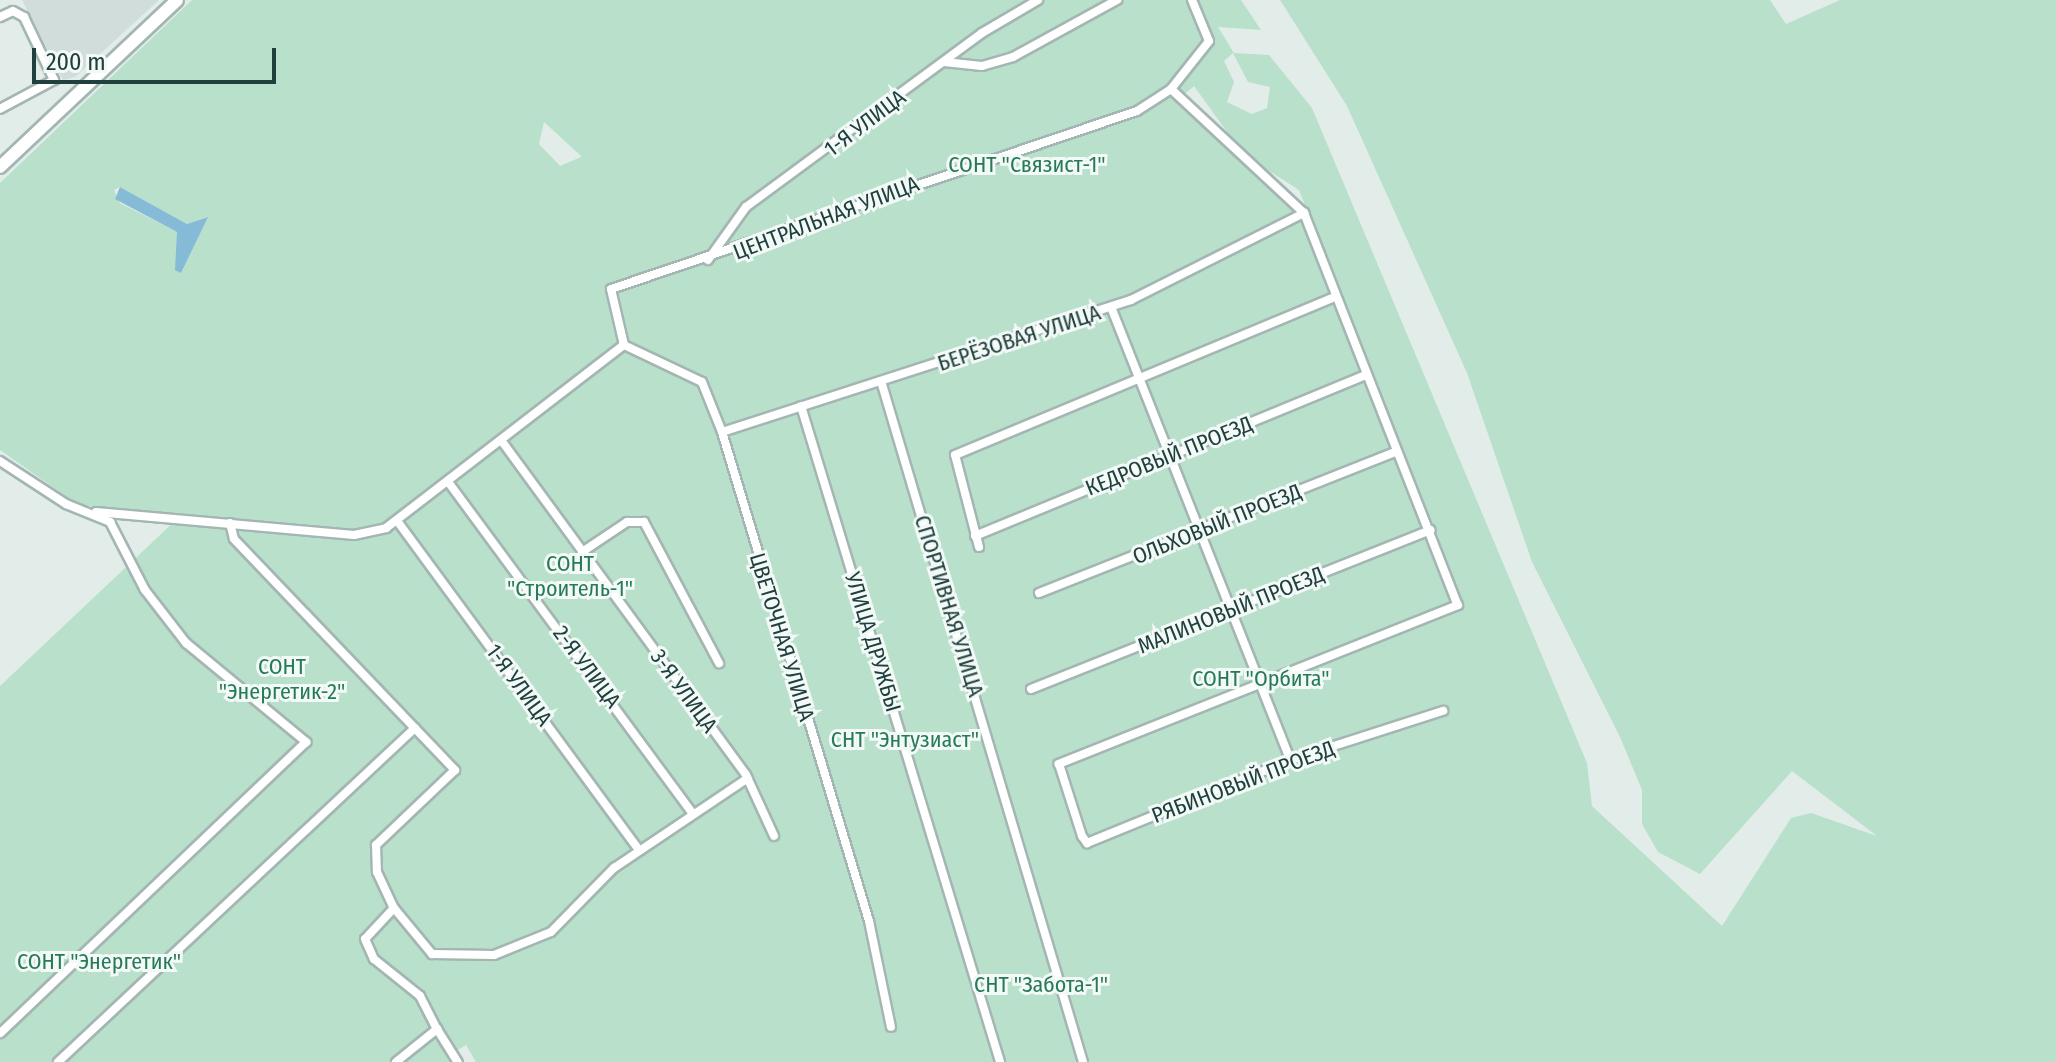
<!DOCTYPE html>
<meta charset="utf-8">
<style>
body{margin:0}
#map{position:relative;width:2056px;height:1062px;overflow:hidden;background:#e2edea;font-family:"Fira Sans Condensed",sans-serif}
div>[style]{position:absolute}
.built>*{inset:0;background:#d0ddda}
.green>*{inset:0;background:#b9e0cb}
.water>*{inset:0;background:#85bbd7}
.roads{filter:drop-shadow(2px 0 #a4b6b3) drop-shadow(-2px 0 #a4b6b3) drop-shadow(0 2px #a4b6b3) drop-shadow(0 -2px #a4b6b3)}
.street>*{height:8px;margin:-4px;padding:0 4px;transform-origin:4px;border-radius:4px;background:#fff}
.secondary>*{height:12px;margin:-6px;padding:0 6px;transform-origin:6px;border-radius:6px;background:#fff}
span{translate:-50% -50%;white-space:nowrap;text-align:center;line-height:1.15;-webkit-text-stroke:6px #f2f9f7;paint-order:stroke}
.street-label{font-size:22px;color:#20403d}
.park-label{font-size:22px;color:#277a57}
.scale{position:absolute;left:32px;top:48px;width:244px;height:36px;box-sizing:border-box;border:4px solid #20403d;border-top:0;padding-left:10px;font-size:24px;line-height:28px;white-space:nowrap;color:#20403d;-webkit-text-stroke:6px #f2f9f7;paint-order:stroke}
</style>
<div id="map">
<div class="built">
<div style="clip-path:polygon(22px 0,159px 0,75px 77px,63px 80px)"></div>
</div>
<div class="green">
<div style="clip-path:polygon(evenodd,192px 0,1241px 0,1261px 30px,1218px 27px,1234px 53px,1269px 55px,1312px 108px,1587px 763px,1592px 806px,1722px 926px,1791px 818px,1811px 813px,1877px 836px,1792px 771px,1700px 874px,1658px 852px,1642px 824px,1642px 790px,1620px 737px,1532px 562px,1467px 373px,1347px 106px,1280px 0,1770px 0,1786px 24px,1840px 0,2056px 0,2056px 1062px,476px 1062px,466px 1045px,447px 1056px,449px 1062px,0 1062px,0 686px,177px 519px,77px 504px,0 450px,0 183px,192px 0,1233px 53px,1248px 82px,1270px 87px,1267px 108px,1252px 114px,1227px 102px,1234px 82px,1224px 61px,1233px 53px,192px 0,1194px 86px,1240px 150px,1239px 151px,1185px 94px,1194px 86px,192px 0,544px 122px,581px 156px,581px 157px,560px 166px,539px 144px,544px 122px,192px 0,1260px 165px,1299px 190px,1359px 342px,1303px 216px,1260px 165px,192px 0,120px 187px,187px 224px,207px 217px,181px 273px,177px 232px,120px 203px,114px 190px,120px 187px)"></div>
</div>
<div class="water">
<div style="clip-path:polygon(120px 187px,187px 224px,208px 217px,181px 273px,175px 270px,177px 232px,115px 199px)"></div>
</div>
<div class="roads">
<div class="street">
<div style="left:0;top:17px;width:14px;rotate:-25deg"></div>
<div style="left:13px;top:11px;width:13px;rotate:29deg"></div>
<div style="left:24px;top:17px;width:70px;rotate:64.5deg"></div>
<div style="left:54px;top:80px;width:61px;rotate:151.8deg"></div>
<div style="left:944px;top:62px;width:38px;rotate:6deg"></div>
<div style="left:982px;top:66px;width:32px;rotate:-16deg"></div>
<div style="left:1013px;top:57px;width:119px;rotate:-28.7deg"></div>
<div style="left:1171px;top:89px;width:182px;rotate:43deg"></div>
<div style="left:1304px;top:213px;width:421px;rotate:68.6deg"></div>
<div style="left:1458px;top:605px;width:430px;rotate:158.3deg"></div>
<div style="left:1059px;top:764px;width:76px;rotate:72.3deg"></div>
<div style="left:1082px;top:836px;width:9px;rotate:54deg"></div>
<div style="left:1087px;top:843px;width:219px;rotate:-22.2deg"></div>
<div style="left:1290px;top:760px;width:161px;rotate:-17.8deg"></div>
<div style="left:708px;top:260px;width:65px;rotate:-54.4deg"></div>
<div style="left:746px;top:207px;width:293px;rotate:-36.4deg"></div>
<div style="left:982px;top:33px;width:65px;rotate:-30.5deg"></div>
<div style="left:1111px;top:307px;width:487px;rotate:68.4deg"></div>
<div style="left:624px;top:345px;width:86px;rotate:25.4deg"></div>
<div style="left:702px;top:382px;width:54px;rotate:68.2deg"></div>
<div style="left:722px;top:432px;width:511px;rotate:73.27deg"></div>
<div style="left:869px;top:921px;width:108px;rotate:78.3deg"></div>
<div style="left:881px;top:381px;width:710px;rotate:73.48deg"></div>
<div style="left:801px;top:406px;width:686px;rotate:73.12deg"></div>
<div style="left:722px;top:432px;width:430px;rotate:-17.9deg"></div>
<div style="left:1131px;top:300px;width:194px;rotate:-26.7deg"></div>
<div style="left:501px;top:440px;width:415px;rotate:53.8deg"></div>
<div style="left:746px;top:775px;width:67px;rotate:65.3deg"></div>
<div style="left:0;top:461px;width:79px;rotate:33.1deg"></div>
<div style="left:66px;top:504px;width:48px;rotate:22.2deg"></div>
<div style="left:110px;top:522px;width:76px;rotate:62.8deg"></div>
<div style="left:145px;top:590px;width:67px;rotate:52.3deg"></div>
<div style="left:186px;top:643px;width:156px;rotate:39.5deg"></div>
<div style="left:306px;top:742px;width:422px;rotate:136.4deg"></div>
<div style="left:449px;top:483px;width:411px;rotate:53.6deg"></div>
<div style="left:96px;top:512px;width:259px;rotate:5.1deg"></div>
<div style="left:354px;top:535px;width:33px;rotate:-12deg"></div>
<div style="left:386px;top:528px;width:300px;rotate:-37.6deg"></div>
<div style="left:624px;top:345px;width:57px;rotate:-103.1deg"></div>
<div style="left:611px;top:289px;width:555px;rotate:-18.7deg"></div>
<div style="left:1137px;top:111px;width:40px;rotate:-32.9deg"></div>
<div style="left:1171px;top:89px;width:61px;rotate:-51.6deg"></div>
<div style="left:1209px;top:41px;width:44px;rotate:-112.5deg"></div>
<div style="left:398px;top:522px;width:406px;rotate:53.7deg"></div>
<div style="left:230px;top:523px;width:16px;rotate:76deg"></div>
<div style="left:234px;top:539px;width:320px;rotate:46.3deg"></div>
<div style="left:455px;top:770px;width:109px;rotate:136.5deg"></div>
<div style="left:376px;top:845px;width:27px;rotate:88deg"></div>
<div style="left:377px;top:872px;width:40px;rotate:65deg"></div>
<div style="left:394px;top:908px;width:42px;rotate:133.1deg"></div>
<div style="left:365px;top:939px;width:22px;rotate:66deg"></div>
<div style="left:374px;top:959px;width:59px;rotate:38.8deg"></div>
<div style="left:420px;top:996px;width:37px;rotate:63deg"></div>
<div style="left:975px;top:536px;width:420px;rotate:-22.4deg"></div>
<div style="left:979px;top:547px;width:95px;rotate:-104.6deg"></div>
<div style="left:955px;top:455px;width:408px;rotate:-22.6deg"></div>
<div style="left:582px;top:552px;width:54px;rotate:-33.7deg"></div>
<div style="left:627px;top:522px;width:17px"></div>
<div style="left:644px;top:522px;width:160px;rotate:62deg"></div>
<div style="left:1039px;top:593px;width:383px;rotate:-21.6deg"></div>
<div style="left:1031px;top:689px;width:430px;rotate:-21.7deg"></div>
<div style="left:394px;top:908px;width:60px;rotate:50.4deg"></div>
<div style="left:432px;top:954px;width:62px;rotate:0.9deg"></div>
<div style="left:494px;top:955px;width:61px;rotate:-22deg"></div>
<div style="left:551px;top:932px;width:90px;rotate:-45.5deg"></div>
<div style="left:614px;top:868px;width:161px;rotate:-33.9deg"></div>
<div style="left:58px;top:1062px;width:489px;rotate:-43.1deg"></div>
<div style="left:396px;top:1062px;width:53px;rotate:-38.8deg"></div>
<div style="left:437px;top:1029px;width:39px;rotate:58deg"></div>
</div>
<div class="secondary">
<div style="left:0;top:167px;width:243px;rotate:-43.3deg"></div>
</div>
</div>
<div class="street-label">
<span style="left:865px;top:123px;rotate:-37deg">1-Я УЛИЦА</span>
<span style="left:826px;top:218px;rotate:-21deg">ЦЕНТРАЛЬНАЯ УЛИЦА</span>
<span style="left:1019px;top:338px;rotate:-18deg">БЕРЁЗОВАЯ УЛИЦА</span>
<span style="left:1169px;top:456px;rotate:-22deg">КЕДРОВЫЙ ПРОЕЗД</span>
<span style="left:1217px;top:524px;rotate:-22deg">ОЛЬХОВЫЙ ПРОЕЗД</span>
<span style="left:949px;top:606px;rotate:73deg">СПОРТИВНАЯ УЛИЦА</span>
<span style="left:1231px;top:610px;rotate:-22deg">МАЛИНОВЫЙ ПРОЕЗД</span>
<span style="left:782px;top:637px;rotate:73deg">ЦВЕТОЧНАЯ УЛИЦА</span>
<span style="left:873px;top:642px;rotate:73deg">УЛИЦА ДРУЖБЫ</span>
<span style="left:587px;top:667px;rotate:53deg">2-Я УЛИЦА</span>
<span style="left:519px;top:685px;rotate:54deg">1-Я УЛИЦА</span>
<span style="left:684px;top:691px;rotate:54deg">3-Я УЛИЦА</span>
<span style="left:1243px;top:782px;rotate:-21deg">РЯБИНОВЫЙ ПРОЕЗД</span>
</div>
<div class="park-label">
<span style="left:1027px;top:165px">СОНТ "Связист-1"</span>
<span style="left:570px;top:576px">СОНТ<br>"Строитель-1"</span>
<span style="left:282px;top:679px">СОНТ<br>"Энергетик-2"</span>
<span style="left:1261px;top:679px">СОНТ "Орбита"</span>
<span style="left:905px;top:740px">СНТ "Энтузиаст"</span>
<span style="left:99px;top:962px">СОНТ "Энергетик"</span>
<span style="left:1041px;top:985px">СНТ "Забота-1"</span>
</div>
<div class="scale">200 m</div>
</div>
